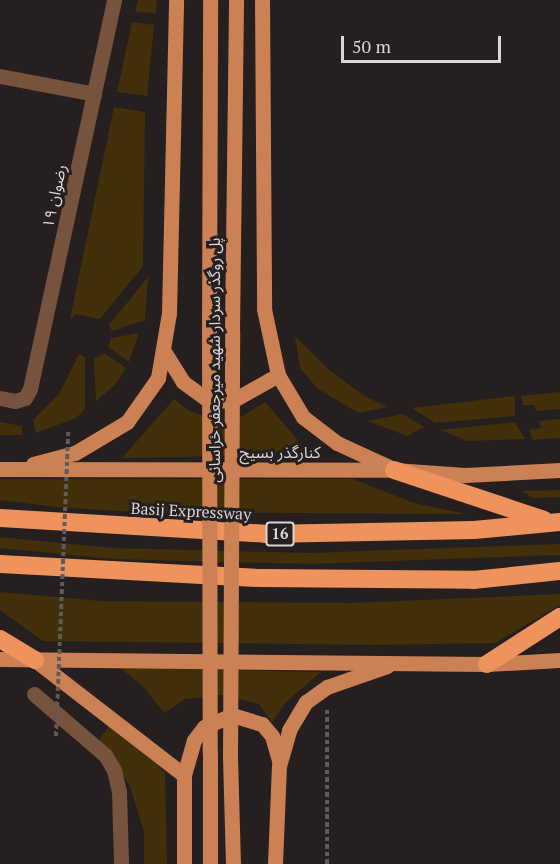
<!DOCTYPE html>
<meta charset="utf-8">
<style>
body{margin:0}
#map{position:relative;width:560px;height:864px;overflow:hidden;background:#261f1f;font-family:"PT Serif","Noto Sans Arabic",serif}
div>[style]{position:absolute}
.green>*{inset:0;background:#413009}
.path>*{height:4px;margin-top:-2px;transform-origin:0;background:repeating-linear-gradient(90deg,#605a5a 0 4.5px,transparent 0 7.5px)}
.minor>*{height:15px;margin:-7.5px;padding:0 7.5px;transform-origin:7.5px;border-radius:7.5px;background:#77523d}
.major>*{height:15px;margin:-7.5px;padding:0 7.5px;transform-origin:7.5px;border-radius:7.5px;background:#cc8154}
.highway>*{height:18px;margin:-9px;padding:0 9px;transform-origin:9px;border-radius:9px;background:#ef935c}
.path-bridge>*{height:4px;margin-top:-2px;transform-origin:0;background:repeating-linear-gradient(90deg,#605a5a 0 4.5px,transparent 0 7.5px)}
.major-bridge>*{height:15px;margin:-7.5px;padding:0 7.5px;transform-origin:7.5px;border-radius:7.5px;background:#cc8154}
span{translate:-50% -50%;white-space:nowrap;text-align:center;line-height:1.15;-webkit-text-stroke:6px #261f1f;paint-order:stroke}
.shield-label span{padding:2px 4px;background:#261f1f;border:2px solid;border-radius:4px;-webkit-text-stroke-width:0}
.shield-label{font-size:15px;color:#dbd6d6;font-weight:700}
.street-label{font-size:16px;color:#dbd6d6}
.scale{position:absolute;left:341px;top:36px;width:160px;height:27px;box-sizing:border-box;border:3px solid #dbd6d6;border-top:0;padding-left:8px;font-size:18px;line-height:21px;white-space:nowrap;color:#dbd6d6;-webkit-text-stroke:4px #261f1f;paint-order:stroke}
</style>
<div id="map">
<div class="green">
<div style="clip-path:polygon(138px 0,157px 0,156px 13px,135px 12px)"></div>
<div style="clip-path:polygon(132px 22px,154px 25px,147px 96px,117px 92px)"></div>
<div style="clip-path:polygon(114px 107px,145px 112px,143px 266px,100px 319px,77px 314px,70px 319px)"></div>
<div style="clip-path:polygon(148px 277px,145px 320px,112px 331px,109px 325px)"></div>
<div style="clip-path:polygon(139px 333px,129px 362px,108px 347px,111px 338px)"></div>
<div style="clip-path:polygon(295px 336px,328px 369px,363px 395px,387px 407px,359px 413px,318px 389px,300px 368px)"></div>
<div style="clip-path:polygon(104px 353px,126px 368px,115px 385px,96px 401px,94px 359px)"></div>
<div style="clip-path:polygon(79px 354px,85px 357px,85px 409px,76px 418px,36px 433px,33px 420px,59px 394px)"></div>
<div style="clip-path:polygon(560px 392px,560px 409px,536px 411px,534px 405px,523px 405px,521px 396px)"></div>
<div style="clip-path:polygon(515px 396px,515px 416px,435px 423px,412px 408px)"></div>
<div style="clip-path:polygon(174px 399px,188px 410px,219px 422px,243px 416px,265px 402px,310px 454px,122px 458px)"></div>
<div style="clip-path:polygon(403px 414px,424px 427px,407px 436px,368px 421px)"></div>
<div style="clip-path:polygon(560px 419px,560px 438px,533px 440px,529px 430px,541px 428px,539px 421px)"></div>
<div style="clip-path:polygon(0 422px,22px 426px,22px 435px,0 435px)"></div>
<div style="clip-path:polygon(515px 422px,525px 439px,467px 441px,440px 430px)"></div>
<div style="clip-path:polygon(0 479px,353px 479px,414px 503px,466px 514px,133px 512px,56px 507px,0 500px)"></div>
<div style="clip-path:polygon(560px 490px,560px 497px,533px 498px,522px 491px)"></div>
<div style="clip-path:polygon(0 537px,112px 548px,310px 553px,560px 544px,560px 555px,310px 564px,112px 559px,0 548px)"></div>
<div style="clip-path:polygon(0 592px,101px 601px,351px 603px,560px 594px,560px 605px,495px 643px,373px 645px,43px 641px,0 610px)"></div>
<div style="clip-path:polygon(120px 668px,321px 672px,284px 704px,272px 723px,259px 704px,222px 695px,185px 699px,164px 713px,142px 685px)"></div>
<div style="clip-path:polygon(110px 725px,149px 754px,165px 774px,167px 864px,144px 864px,144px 831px,129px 784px,99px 740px)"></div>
</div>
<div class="path">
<div style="left:327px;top:864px;width:155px;rotate:-90deg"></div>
</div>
<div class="minor">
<div style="left:0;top:76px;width:96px;rotate:10.8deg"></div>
<div style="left:0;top:398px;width:15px;rotate:11deg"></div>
<div style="left:15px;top:401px;width:10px;rotate:-17deg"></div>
<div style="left:25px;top:398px;width:10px;rotate:-61deg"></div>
<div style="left:30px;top:389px;width:398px;rotate:-77.8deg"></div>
<div style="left:34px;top:694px;width:94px;rotate:40.7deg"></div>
<div style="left:105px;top:755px;width:17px;rotate:59deg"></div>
<div style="left:114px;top:770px;width:22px;rotate:77deg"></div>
<div style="left:119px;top:791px;width:73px;rotate:88.4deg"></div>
</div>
<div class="major">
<div style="left:262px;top:0;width:309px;rotate:89.6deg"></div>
<div style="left:264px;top:309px;width:67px;rotate:78deg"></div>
<div style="left:278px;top:375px;width:49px;rotate:59.2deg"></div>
<div style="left:303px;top:417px;width:43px;rotate:37.4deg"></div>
<div style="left:337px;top:443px;width:57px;rotate:24.8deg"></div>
<div style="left:209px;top:329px;width:329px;rotate:-89.8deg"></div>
<div style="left:232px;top:331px;width:331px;rotate:-89.3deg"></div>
<div style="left:165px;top:353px;width:34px;rotate:58deg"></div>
<div style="left:183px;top:382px;width:31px;rotate:36deg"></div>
<div style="left:208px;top:400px;width:24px;rotate:2deg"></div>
<div style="left:232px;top:401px;width:53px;rotate:-29.5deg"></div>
<div style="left:33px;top:464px;width:43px;rotate:-14.7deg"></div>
<div style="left:75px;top:453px;width:61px;rotate:-30.8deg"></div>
<div style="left:127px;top:422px;width:54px;rotate:-54.8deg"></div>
<div style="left:158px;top:378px;width:66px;rotate:-80.4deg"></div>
<div style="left:169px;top:313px;width:313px;rotate:-88.7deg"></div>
<div style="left:0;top:469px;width:394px;rotate:0.1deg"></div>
<div style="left:394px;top:470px;width:71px;rotate:4deg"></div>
<div style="left:465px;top:475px;width:95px;rotate:-3deg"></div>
<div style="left:0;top:659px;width:487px;rotate:0.6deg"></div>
<div style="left:487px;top:664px;width:73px;rotate:-3.1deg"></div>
<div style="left:35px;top:660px;width:188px;rotate:37.7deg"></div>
<div style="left:184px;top:775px;width:89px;rotate:90deg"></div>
<div style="left:210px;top:753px;width:111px;rotate:90deg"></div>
<div style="left:230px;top:757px;width:107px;rotate:88.4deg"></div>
<div style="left:184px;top:775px;width:36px;rotate:-74deg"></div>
<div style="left:194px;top:740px;width:16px;rotate:-52deg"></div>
<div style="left:204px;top:727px;width:30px;rotate:-23deg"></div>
<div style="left:232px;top:715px;width:31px;rotate:17deg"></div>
<div style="left:262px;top:724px;width:16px;rotate:50deg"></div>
<div style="left:272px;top:736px;width:25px;rotate:74deg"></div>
<div style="left:275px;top:864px;width:98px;rotate:-87.7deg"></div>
<div style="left:279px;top:766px;width:37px;rotate:-74deg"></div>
<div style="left:289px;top:730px;width:33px;rotate:-59deg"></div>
<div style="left:306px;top:702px;width:26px;rotate:-36deg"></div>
<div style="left:327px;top:687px;width:64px;rotate:-19.3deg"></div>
</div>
<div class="highway">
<div style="left:394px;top:470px;width:158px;rotate:18.4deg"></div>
<div style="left:0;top:518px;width:266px;rotate:3.4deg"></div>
<div style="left:266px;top:534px;width:208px;rotate:-1.1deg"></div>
<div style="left:474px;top:530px;width:86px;rotate:-5.3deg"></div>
<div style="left:0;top:564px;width:261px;rotate:3.1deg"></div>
<div style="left:261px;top:578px;width:212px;rotate:0.5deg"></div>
<div style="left:473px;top:580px;width:87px;rotate:-5.9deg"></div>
<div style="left:0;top:639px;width:41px;rotate:31deg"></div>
<div style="left:487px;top:664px;width:87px;rotate:-32.8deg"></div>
</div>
<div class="path-bridge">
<div style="left:56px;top:736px;width:305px;rotate:-87.7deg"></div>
</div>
<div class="major-bridge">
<div style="left:209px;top:329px;width:424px;rotate:89.9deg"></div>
<div style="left:230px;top:757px;width:426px;rotate:-89.7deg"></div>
</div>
<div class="shield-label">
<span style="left:280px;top:534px">16</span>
</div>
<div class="street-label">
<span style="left:54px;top:196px;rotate:-78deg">رضوان ۱۹</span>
<span style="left:214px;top:360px;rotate:-90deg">پل روگذر سردار شهید میرجعفر خراسانی</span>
<span style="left:280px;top:452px">کنارگذر بسیج</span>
<span style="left:191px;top:511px;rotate:3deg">Basij Expressway</span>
</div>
<div class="scale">50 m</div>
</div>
